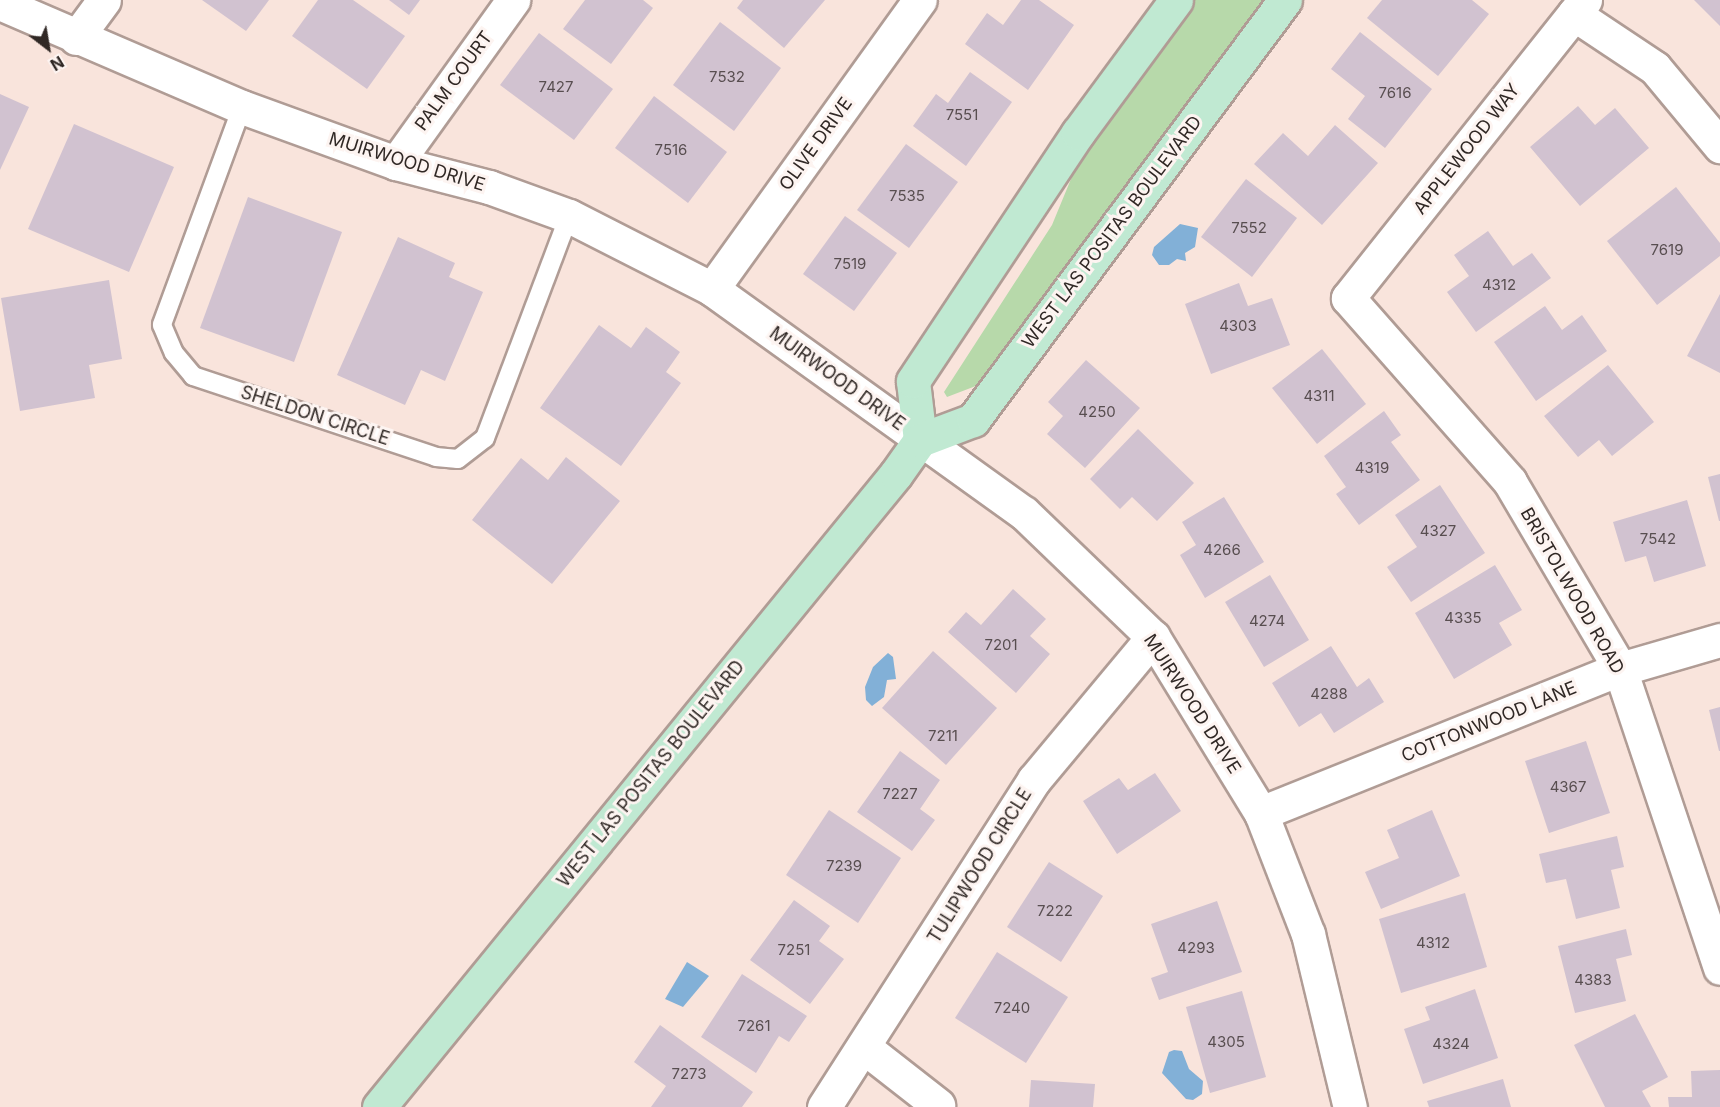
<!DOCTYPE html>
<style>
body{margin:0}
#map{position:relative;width:1720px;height:1107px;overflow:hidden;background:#f9e4dc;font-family:Inter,sans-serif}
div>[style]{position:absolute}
.green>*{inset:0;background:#b7d9aa}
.water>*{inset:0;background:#82b0d7}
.building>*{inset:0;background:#d1c2d0}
.roads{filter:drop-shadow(2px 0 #b09c95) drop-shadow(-2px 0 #b09c95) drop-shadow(0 2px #b09c95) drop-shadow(0 -2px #b09c95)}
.lane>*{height:18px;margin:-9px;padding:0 9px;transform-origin:9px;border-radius:9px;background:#fff}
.street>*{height:33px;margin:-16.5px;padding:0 16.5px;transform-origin:16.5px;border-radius:16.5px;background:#fff}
.secondary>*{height:33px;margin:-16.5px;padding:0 16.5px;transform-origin:16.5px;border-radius:16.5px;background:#c0e9d2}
span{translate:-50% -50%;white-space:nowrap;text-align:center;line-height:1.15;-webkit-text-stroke:6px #fdf4f1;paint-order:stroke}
.number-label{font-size:15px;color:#584e50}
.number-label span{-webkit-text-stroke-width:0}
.street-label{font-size:18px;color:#302825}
.north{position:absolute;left:18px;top:18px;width:60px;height:60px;-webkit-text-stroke:4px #fdf4f1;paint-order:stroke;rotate:149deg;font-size:16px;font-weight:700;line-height:24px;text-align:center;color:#302825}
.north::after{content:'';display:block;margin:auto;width:21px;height:27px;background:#302825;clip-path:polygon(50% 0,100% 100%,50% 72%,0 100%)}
</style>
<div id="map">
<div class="green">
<div style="clip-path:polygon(1189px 0,1268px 0,981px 384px,947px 397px,944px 392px,1052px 225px,1085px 145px)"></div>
</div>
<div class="water">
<div style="clip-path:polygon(1180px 224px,1198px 228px,1195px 247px,1185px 253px,1186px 261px,1177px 259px,1169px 265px,1159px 265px,1152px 255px,1154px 247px)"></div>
<div style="clip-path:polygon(888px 653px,893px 657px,896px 679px,887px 680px,884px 697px,872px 706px,866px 700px,865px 687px,873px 667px)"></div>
<div style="clip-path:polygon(687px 962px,709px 976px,683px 1007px,665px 999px)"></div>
<div style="clip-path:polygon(1174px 1050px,1182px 1051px,1189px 1069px,1203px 1081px,1202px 1094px,1193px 1100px,1186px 1099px,1162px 1073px,1169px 1052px)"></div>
</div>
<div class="building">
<div style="clip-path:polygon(202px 0,269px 0,246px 31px)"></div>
<div style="clip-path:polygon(318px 0,353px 0,405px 36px,367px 89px,292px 36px)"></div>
<div style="clip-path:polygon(389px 0,420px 0,409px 15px)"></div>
<div style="clip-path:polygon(585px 0,643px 0,653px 8px,611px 64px,563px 29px)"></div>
<div style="clip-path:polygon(743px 0,825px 0,784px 48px,737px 8px)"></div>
<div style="clip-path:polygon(1021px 0,1039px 0,1074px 25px,1028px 90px,965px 44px,987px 13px,1003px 25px)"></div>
<div style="clip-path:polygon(1382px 0,1472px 0,1489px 14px,1438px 76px,1367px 18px)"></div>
<div style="clip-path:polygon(1694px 0,1720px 0,1720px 26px)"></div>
<div style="clip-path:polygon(720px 22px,781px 68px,734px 131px,673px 85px)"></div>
<div style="clip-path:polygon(1360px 32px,1432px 89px,1385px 148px,1348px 119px,1365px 96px,1331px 69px)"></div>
<div style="clip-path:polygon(539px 33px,613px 89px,574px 140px,500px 85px)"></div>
<div style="clip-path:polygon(970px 72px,1012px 102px,966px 166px,913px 126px,936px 94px,948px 103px)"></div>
<div style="clip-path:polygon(0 94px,29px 107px,0 170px)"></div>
<div style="clip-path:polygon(654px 96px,727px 152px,688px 203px,615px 148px)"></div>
<div style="clip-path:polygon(1578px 106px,1595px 125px,1615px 108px,1649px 148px,1580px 206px,1530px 147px)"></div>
<div style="clip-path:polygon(74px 124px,174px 167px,129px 272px,28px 229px)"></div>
<div style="clip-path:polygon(1335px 125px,1378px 163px,1322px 225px,1254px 164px,1283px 133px,1308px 156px)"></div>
<div style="clip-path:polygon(906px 144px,958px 182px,909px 248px,857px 210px)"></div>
<div style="clip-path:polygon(1246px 179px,1297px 218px,1252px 277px,1201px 237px)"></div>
<div style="clip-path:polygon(1676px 187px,1720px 243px,1720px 256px,1657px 305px,1607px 241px)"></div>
<div style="clip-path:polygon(248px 197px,342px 232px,294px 362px,200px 328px)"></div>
<div style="clip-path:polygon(845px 216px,897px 253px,854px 311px,803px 274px)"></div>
<div style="clip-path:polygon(1488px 231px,1513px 266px,1532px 253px,1551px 278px,1476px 332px,1447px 292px,1469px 276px,1454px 255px)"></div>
<div style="clip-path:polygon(398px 237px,455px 263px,449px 277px,483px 292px,445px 381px,421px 370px,405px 405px,337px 375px)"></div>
<div style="clip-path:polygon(109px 280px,122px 359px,89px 365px,95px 398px,20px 411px,1px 298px)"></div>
<div style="clip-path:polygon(1239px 283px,1248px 306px,1272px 298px,1290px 345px,1211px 374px,1185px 304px)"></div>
<div style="clip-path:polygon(1720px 294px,1720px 373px,1687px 356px)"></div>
<div style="clip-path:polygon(1545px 306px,1562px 330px,1582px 315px,1607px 351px,1536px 401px,1494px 342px)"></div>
<div style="clip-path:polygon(599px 325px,631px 348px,646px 327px,680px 352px,666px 372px,681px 383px,621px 466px,540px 408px)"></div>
<div style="clip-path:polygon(1322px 349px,1366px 404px,1317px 444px,1272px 388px)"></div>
<div style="clip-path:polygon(1086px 360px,1140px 408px,1085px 468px,1047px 434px,1063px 416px,1048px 402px)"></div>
<div style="clip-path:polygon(1608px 365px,1654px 422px,1612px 456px,1599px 440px,1578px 457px,1544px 416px)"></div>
<div style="clip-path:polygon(1384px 411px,1401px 435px,1391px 442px,1420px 480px,1359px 525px,1336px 494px,1346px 487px,1324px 456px)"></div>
<div style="clip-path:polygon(1138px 429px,1194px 483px,1157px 521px,1132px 497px,1120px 509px,1090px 479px)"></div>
<div style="clip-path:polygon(566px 457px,620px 501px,552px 584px,472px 520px,521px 458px,548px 480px)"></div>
<div style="clip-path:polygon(1720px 474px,1720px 521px,1719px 521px,1708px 477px)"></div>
<div style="clip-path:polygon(1440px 485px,1485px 553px,1411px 602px,1387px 567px,1417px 547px,1395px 515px)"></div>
<div style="clip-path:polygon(1224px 497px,1264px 562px,1205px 598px,1180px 555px,1196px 545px,1182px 522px)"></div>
<div style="clip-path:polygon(1687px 500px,1706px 566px,1654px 582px,1646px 556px,1625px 562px,1613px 522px)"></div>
<div style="clip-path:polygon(1495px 565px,1522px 610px,1499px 623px,1512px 645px,1454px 679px,1415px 613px)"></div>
<div style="clip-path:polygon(1270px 575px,1309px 640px,1264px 667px,1225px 602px)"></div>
<div style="clip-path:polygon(1013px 589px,1046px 619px,1030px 636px,1050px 654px,1016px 693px,948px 632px,966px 612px,981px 625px)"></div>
<div style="clip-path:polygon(1331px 646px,1357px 687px,1369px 678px,1384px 702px,1334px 733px,1321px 713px,1299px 727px,1272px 683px)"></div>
<div style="clip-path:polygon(933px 651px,997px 708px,946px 765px,882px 708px)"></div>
<div style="clip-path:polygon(1720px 707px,1720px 751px,1719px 751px,1709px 710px)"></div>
<div style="clip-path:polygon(1586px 741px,1610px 813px,1549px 833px,1525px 761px)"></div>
<div style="clip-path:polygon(900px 751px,940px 780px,920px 809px,935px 820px,912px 851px,857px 812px)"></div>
<div style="clip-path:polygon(1155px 773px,1181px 811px,1117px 854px,1083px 801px,1119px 778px,1128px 790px)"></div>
<div style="clip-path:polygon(829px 810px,901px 858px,858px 923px,786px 875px)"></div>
<div style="clip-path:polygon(1432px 810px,1460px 876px,1381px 909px,1365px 872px,1399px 858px,1387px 830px)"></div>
<div style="clip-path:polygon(1617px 836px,1624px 867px,1611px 870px,1620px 908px,1576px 919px,1566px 879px,1546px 883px,1539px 854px)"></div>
<div style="clip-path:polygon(1049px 862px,1103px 896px,1061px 962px,1007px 927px)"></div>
<div style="clip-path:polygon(1465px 893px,1487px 967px,1401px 993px,1379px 919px)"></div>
<div style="clip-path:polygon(794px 900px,830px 926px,819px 941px,844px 959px,810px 1004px,750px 960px)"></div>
<div style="clip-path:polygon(1217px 901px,1242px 972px,1159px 1000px,1151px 978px,1168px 972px,1151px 924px)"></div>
<div style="clip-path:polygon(1626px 929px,1632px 955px,1616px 959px,1626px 1001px,1575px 1013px,1558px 946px)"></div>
<div style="clip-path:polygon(997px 952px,1068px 997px,1026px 1063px,955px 1018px)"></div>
<div style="clip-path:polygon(742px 974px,807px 1016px,789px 1042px,779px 1036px,756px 1073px,701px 1037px)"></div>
<div style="clip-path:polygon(1475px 989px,1498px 1058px,1423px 1084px,1404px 1029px,1430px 1020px,1425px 1007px)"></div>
<div style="clip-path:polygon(1242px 991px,1266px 1077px,1210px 1093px,1186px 1007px)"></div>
<div style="clip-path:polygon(1635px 1014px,1668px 1077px,1642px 1091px,1651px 1107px,1605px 1107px,1574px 1045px)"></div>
<div style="clip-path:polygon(660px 1025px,753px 1092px,742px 1107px,651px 1107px,666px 1086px,634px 1062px)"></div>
<div style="clip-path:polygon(1720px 1070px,1720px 1107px,1669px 1107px,1668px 1097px,1692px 1097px,1691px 1071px)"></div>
<div style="clip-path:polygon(1503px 1079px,1511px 1107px,1429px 1107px,1427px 1101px)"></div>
<div style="clip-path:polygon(1031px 1080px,1095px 1084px,1093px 1107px,1029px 1107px)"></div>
</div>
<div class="roads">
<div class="lane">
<div style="left:242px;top:107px;width:232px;rotate:110.2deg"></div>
<div style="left:162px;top:325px;width:30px;rotate:67deg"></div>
<div style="left:174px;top:353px;width:30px;rotate:50deg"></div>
<div style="left:193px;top:376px;width:256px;rotate:18.4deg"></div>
<div style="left:436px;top:457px;width:22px;rotate:5deg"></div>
<div style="left:458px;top:459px;width:34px;rotate:-38deg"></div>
<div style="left:485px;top:438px;width:237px;rotate:-69.3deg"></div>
</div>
<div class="street">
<div style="left:1585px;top:0;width:381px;rotate:128.5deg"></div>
<div style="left:1348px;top:298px;width:245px;rotate:48.6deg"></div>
<div style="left:1510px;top:482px;width:217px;rotate:59.5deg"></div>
<div style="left:1620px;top:669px;width:315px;rotate:71.5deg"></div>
<div style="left:0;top:3px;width:263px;rotate:23.3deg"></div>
<div style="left:242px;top:107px;width:164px;rotate:20deg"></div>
<div style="left:396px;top:163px;width:96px;rotate:14.5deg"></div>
<div style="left:489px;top:187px;width:85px;rotate:19.9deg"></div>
<div style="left:569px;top:216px;width:161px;rotate:27deg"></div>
<div style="left:712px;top:289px;width:384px;rotate:35.7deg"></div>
<div style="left:1024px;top:513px;width:179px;rotate:43.9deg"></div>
<div style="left:1153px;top:637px;width:206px;rotate:58.5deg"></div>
<div style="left:1261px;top:813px;width:130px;rotate:68.8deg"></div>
<div style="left:1308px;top:934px;width:178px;rotate:76.4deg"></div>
<div style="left:1574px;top:14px;width:97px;rotate:33.7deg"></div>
<div style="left:1655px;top:68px;width:102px;rotate:50.2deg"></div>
<div style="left:76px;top:38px;width:47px;rotate:-53.6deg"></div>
<div style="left:396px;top:163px;width:201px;rotate:-54.3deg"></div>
<div style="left:712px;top:289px;width:356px;rotate:-54.3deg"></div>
<div style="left:1261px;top:813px;width:387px;rotate:-21.9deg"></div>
<div style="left:1620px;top:669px;width:104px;rotate:-16.2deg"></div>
<div style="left:865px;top:1048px;width:93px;rotate:38deg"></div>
<div style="left:824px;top:1107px;width:389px;rotate:-57.3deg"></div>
<div style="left:1034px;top:780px;width:186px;rotate:-50.2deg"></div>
</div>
<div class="secondary">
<div style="left:920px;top:440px;width:59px;rotate:-96.8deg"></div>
<div style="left:913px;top:381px;width:298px;rotate:-56.4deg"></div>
<div style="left:1078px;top:133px;width:165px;rotate:-53.6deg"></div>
<div style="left:379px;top:1107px;width:817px;rotate:-50.76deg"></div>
<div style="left:896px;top:474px;width:42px;rotate:-54.8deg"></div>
<div style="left:920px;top:440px;width:57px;rotate:-20.7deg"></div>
<div style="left:973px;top:420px;width:523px;rotate:-53.39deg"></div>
</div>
</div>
<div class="number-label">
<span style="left:727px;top:77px">7532</span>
<span style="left:556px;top:87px">7427</span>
<span style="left:1395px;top:93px">7616</span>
<span style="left:962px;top:115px">7551</span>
<span style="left:671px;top:150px">7516</span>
<span style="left:907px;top:196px">7535</span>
<span style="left:1249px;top:228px">7552</span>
<span style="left:1667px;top:250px">7619</span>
<span style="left:850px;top:264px">7519</span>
<span style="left:1499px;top:285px">4312</span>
<span style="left:1238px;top:326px">4303</span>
<span style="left:1319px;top:396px">4311</span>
<span style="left:1097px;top:412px">4250</span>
<span style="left:1372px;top:468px">4319</span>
<span style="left:1438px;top:531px">4327</span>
<span style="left:1658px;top:539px">7542</span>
<span style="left:1222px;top:550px">4266</span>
<span style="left:1463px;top:618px">4335</span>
<span style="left:1267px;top:621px">4274</span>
<span style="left:1001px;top:645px">7201</span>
<span style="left:1329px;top:694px">4288</span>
<span style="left:943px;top:736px">7211</span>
<span style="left:1568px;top:787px">4367</span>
<span style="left:900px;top:794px">7227</span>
<span style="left:844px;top:866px">7239</span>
<span style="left:1055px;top:911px">7222</span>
<span style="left:1433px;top:943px">4312</span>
<span style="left:1196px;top:948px">4293</span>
<span style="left:794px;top:950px">7251</span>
<span style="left:1593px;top:980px">4383</span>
<span style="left:1012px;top:1008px">7240</span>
<span style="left:754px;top:1026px">7261</span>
<span style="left:1226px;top:1042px">4305</span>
<span style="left:1451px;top:1044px">4324</span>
<span style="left:689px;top:1074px">7273</span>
</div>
<div class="street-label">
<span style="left:454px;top:81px;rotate:-54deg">PALM COURT</span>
<span style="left:816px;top:144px;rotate:-54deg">OLIVE DRIVE</span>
<span style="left:1467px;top:149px;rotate:-52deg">APPLEWOOD WAY</span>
<span style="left:407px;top:162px;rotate:17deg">MUIRWOOD DRIVE</span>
<span style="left:1112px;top:232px;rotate:-53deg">WEST LAS POSITAS BOULEVARD</span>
<span style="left:837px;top:379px;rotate:36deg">MUIRWOOD DRIVE</span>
<span style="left:315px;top:416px;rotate:18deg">SHELDON CIRCLE</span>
<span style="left:1572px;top:591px;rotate:60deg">BRISTOLWOOD ROAD</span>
<span style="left:1192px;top:704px;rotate:57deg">MUIRWOOD DRIVE</span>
<span style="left:1489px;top:722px;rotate:-22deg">COTTONWOOD LANE</span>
<span style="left:651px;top:774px;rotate:-51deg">WEST LAS POSITAS BOULEVARD</span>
<span style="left:980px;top:866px;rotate:-58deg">TULIPWOOD CIRCLE</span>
</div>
<div class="north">N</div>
</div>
